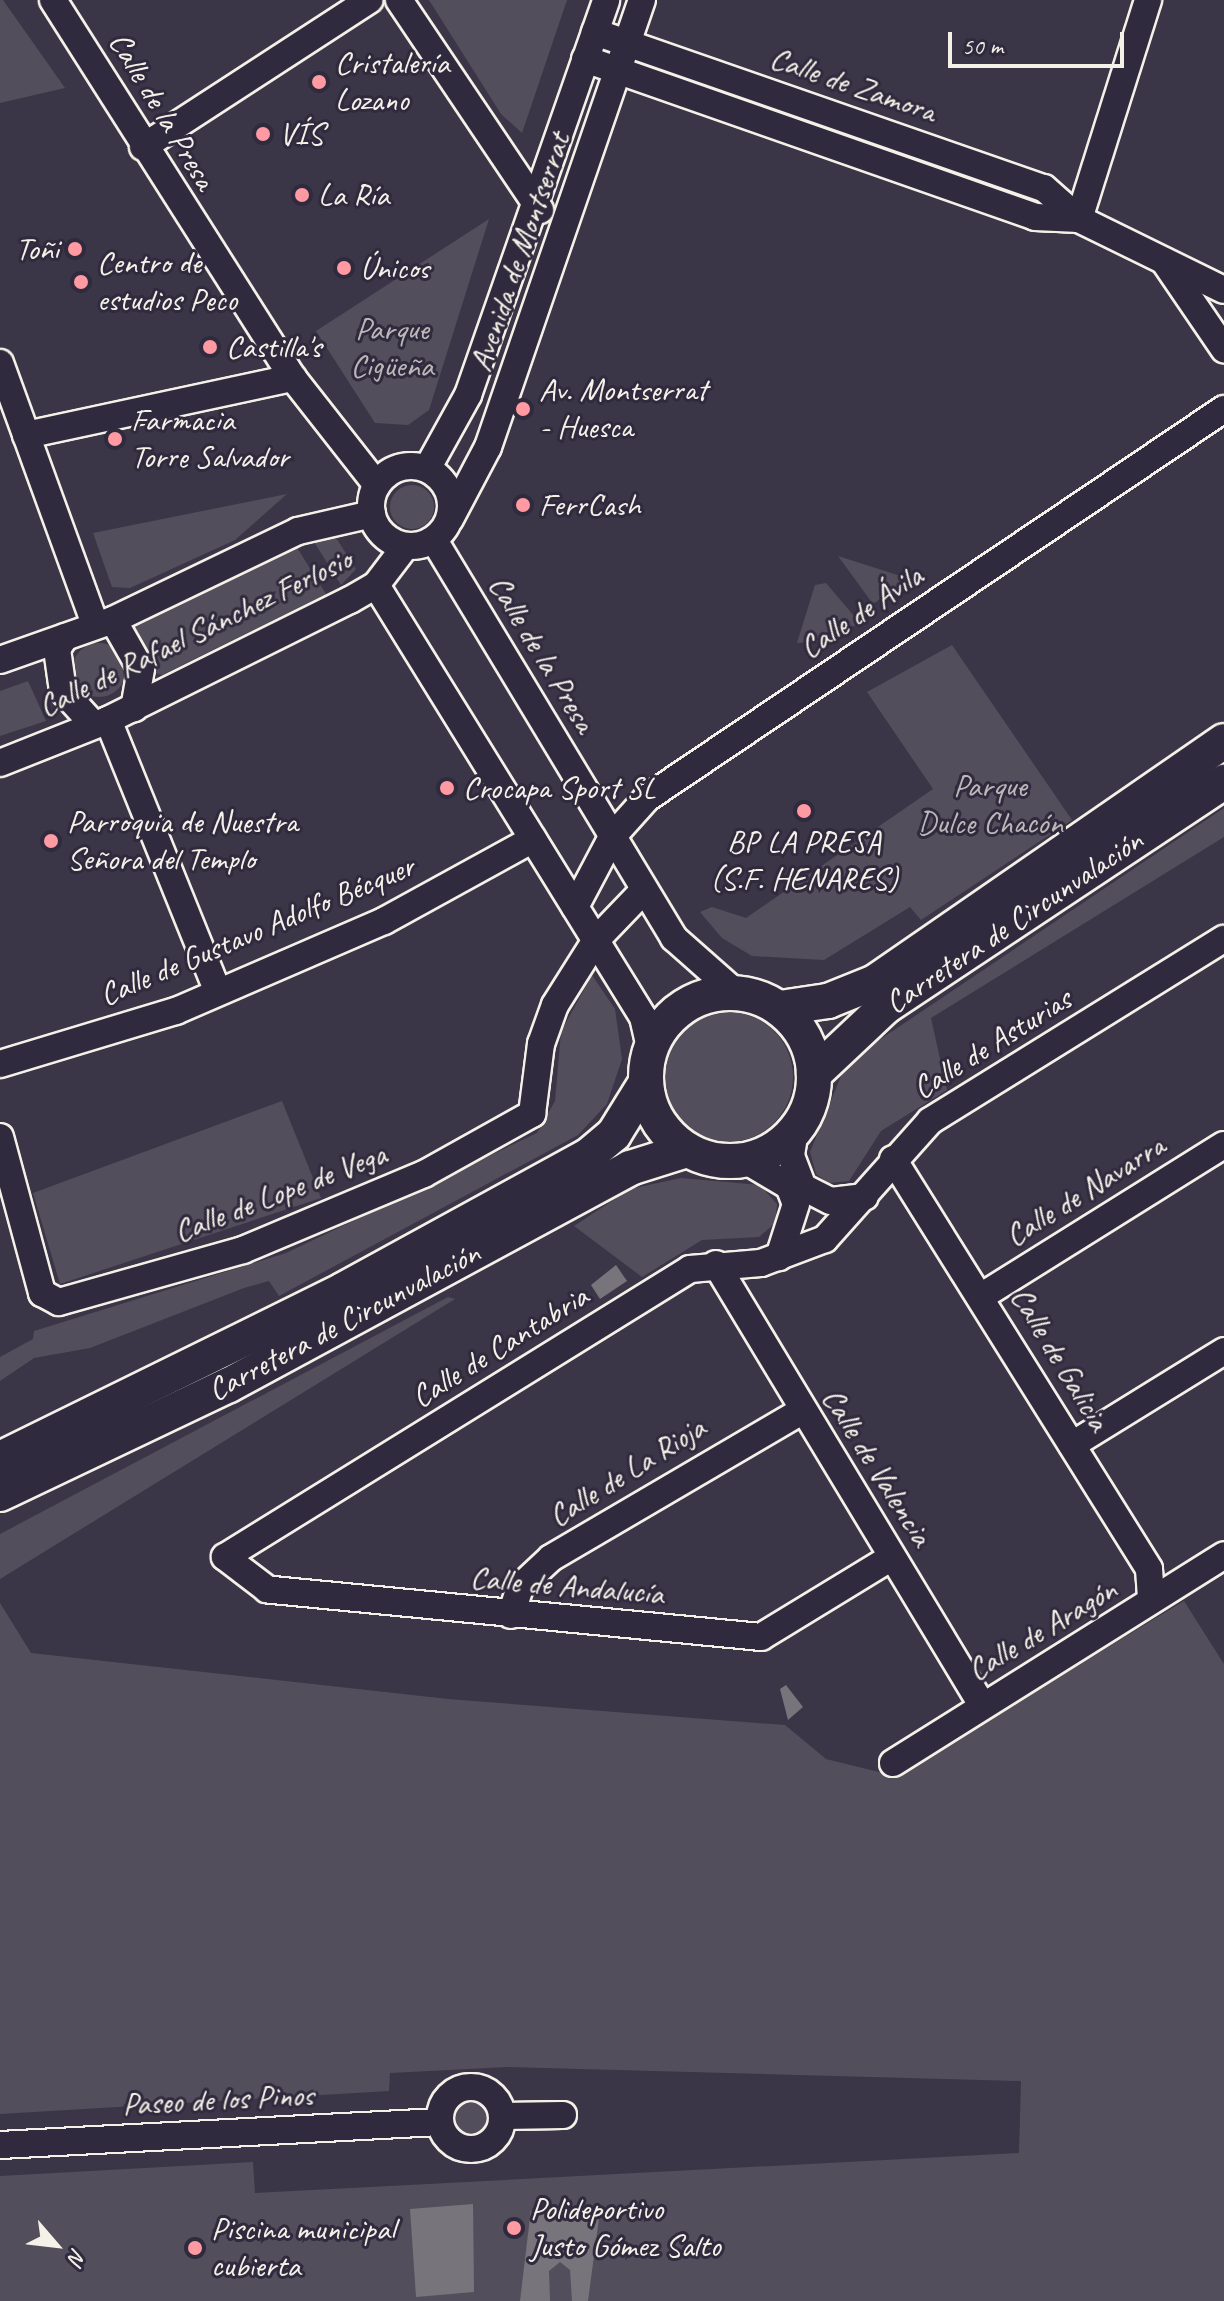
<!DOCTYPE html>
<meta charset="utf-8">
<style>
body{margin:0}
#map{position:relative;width:1224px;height:2301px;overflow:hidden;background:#3b3647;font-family:Caveat,sans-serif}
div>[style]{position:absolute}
.green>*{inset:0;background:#534e5c}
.round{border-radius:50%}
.water>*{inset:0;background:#78747b}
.roads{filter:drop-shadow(2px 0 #f4f1e8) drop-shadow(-2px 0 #f4f1e8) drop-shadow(0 2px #f4f1e8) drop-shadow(0 -2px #f4f1e8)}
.minor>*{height:26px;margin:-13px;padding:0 13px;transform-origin:13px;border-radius:13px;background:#2f2a3d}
.minor>.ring{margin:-13px;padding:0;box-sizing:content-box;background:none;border:26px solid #2f2a3d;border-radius:50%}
.major>*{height:34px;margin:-17px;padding:0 17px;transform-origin:17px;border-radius:17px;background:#2f2a3d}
.major>.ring{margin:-17px;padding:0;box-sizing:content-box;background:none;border:34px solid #2f2a3d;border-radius:50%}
.dots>*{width:22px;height:22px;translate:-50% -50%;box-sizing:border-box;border:4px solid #2f2a3d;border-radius:50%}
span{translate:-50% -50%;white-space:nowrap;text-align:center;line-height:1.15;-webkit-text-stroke:6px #2f2a3d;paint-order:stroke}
.poi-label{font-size:32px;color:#f4f1e8}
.left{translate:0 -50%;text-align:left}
.right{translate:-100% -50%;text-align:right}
.street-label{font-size:32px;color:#f4f1e8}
.park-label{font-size:32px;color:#bcb8b7}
.north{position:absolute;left:16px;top:2205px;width:80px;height:80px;-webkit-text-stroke:6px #2f2a3d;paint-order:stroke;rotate:118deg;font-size:22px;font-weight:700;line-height:32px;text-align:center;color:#f4f1e8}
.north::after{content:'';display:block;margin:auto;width:28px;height:36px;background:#f4f1e8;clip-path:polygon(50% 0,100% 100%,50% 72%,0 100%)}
.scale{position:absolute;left:948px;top:32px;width:176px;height:36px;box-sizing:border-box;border:4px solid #f4f1e8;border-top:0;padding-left:10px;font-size:24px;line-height:28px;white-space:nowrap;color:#f4f1e8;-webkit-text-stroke:6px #2f2a3d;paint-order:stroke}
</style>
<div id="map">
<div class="green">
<div style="clip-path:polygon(0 0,3px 0,65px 88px,0 103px)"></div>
<div style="clip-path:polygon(429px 0,567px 0,522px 133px,501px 114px)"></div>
<div style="clip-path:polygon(489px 219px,429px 410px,408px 425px,375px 423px,316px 331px)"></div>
<div class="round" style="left:390px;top:485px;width:44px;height:44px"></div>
<div style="clip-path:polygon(287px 494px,235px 540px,130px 588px,112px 587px,93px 533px)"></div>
<div style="clip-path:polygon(331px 530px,356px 569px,341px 585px,311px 537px)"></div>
<div style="clip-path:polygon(296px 546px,326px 594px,162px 675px,153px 672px,135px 627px)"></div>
<div style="clip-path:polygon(838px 556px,910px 579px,873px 604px)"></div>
<div style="clip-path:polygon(826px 583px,860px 623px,825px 641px,797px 643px,815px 585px)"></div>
<div class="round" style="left:72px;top:643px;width:54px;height:54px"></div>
<div style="clip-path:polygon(952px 645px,1072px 820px,921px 920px,910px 907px,824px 960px,752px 956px,722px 938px,700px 912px,712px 907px,746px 918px,933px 789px,867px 692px)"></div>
<div style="clip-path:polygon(28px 681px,46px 721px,0 736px,0 691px)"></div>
<div style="clip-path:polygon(1224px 808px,1224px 837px,931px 1018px,947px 1090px,881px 1131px,849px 1181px,829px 1183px,816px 1174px,810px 1152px,841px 1076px,863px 1051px)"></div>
<div style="clip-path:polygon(592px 975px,615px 1009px,622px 1059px,607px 1104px,578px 1135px,279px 1296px,269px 1281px,244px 1288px,90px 1348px,34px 1358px,0 1381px,0 1357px,33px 1339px,34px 1331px,286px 1253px,537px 1133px,555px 1101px,561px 1032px)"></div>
<div class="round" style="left:663px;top:1012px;width:130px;height:130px"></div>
<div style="clip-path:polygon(282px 1101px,321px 1198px,60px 1284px,33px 1193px)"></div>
<div style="clip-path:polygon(681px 1178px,760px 1185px,777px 1204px,775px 1223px,759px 1237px,702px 1240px,642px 1277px,574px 1226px,630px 1189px)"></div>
<div style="clip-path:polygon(448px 1297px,455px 1299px,0 1579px,0 1534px)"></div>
<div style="clip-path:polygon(1184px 1601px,1224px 1664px,1224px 2301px,0 2301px,0 2176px,253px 2162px,255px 2193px,1019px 2153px,1021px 2081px,507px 2067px,390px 2073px,389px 2091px,0 2114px,0 1603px,31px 1653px,448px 1699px,785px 1725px,826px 1759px,895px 1776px)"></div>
<div class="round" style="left:454px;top:2101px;width:36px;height:36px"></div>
</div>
<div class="water">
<div style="clip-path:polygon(616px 1265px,627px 1281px,600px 1299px,591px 1285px)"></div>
<div style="clip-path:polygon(786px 1685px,803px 1707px,788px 1720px,780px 1689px)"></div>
<div style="clip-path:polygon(473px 2204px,474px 2292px,416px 2297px,410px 2209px)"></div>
<div style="clip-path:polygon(531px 2209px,599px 2218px,588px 2301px,572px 2301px,570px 2270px,560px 2262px,549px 2271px,550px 2301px,520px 2301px)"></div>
</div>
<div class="roads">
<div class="minor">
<div style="left:53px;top:0;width:448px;rotate:57.6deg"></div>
<div style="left:293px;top:378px;width:136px;rotate:51.9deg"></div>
<div style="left:399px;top:0;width:253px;rotate:56.1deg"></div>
<div style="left:595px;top:32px;width:475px;rotate:19.2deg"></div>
<div style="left:1044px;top:188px;width:47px;rotate:41.5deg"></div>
<div style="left:1079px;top:219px;width:161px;rotate:26.1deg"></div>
<div style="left:585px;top:59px;width:477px;rotate:19.3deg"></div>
<div style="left:1035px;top:217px;width:44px;rotate:2.6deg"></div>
<div style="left:143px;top:147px;width:270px;rotate:-33deg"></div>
<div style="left:1079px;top:219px;width:230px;rotate:-72.5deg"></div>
<div style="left:1164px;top:261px;width:107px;rotate:55.7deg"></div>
<div style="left:0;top:363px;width:278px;rotate:70deg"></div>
<div style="left:26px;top:435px;width:273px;rotate:-12.1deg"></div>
<div class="ring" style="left:371px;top:466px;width:54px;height:54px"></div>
<div style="left:427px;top:469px;width:85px;rotate:-61deg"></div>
<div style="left:468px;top:395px;width:418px;rotate:-70.7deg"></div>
<div style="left:450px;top:519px;width:81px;rotate:-62.2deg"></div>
<div style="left:488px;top:447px;width:473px;rotate:-71deg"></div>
<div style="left:434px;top:540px;width:465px;rotate:58.9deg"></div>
<div style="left:674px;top:938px;width:81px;rotate:41.5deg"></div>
<div style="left:376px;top:585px;width:508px;rotate:58.28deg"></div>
<div style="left:643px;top:1017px;width:31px;rotate:77deg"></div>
<div style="left:113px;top:620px;width:56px;rotate:60.3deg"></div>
<div style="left:141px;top:669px;width:40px;rotate:100deg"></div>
<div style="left:65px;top:637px;width:14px;rotate:124deg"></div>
<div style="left:57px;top:649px;width:42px;rotate:81.9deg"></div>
<div style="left:63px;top:691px;width:45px;rotate:47.7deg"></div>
<div style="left:0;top:660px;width:120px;rotate:-19.5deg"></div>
<div style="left:113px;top:620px;width:205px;rotate:-25.7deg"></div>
<div style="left:298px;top:531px;width:76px;rotate:-12.9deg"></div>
<div style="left:108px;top:720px;width:293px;rotate:68deg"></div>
<div style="left:0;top:763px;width:116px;rotate:-21.7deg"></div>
<div style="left:108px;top:720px;width:270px;rotate:-26.4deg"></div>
<div style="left:350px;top:600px;width:30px;rotate:-30deg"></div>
<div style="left:376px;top:585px;width:48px;rotate:-52.7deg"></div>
<div style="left:575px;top:907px;width:79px;rotate:-62.1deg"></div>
<div style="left:612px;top:837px;width:52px;rotate:-48.1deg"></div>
<div style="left:647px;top:798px;width:696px;rotate:-33.99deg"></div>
<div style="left:0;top:1064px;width:184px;rotate:-16.8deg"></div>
<div style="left:176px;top:1011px;width:227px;rotate:-23.4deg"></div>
<div style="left:384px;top:921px;width:170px;rotate:-28.8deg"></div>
<div style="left:795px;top:1130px;width:26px;rotate:99deg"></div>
<div style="left:791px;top:1156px;width:33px;rotate:69deg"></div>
<div style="left:803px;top:1187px;width:31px;rotate:27deg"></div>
<div style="left:831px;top:1201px;width:34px;rotate:-7deg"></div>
<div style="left:0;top:1137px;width:162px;rotate:74.9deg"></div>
<div style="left:42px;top:1293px;width:19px;rotate:28deg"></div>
<div style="left:59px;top:1302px;width:191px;rotate:-15.8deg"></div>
<div style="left:243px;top:1250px;width:196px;rotate:-22.8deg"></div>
<div style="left:424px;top:1174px;width:124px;rotate:-29.1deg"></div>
<div style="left:532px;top:1114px;width:71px;rotate:-82.7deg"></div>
<div style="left:541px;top:1044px;width:41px;rotate:-70.3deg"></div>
<div style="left:555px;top:1005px;width:77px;rotate:-57.8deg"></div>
<div style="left:596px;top:940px;width:69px;rotate:-46.2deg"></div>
<div style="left:893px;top:1159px;width:483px;rotate:58deg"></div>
<div style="left:1149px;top:1569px;width:30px;rotate:86deg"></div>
<div style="left:745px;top:1160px;width:51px;rotate:30.6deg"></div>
<div style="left:789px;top:1186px;width:19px;rotate:69deg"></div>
<div style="left:796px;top:1204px;width:56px;rotate:107.8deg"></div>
<div style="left:716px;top:1264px;width:515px;rotate:58.9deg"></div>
<div style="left:982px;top:1296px;width:285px;rotate:-32deg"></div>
<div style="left:1072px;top:1445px;width:179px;rotate:-31.7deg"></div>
<div style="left:892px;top:1557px;width:153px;rotate:148.6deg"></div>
<div style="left:761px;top:1637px;width:496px;rotate:-174.5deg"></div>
<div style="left:267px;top:1589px;width:53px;rotate:-142.7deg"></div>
<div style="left:225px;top:1557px;width:547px;rotate:-31.77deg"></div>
<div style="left:690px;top:1269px;width:71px;rotate:-4.8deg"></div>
<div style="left:761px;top:1263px;width:68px;rotate:-20.6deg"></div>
<div style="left:825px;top:1239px;width:158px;rotate:-48.3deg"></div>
<div style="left:930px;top:1121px;width:346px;rotate:-31.8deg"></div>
<div style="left:511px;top:1615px;width:29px;rotate:-72deg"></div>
<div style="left:520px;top:1587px;width:42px;rotate:-43.1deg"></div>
<div style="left:551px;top:1558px;width:291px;rotate:-30.4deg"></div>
<div style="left:893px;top:1763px;width:391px;rotate:-32.1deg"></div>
<div class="ring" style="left:440px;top:2087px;width:36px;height:36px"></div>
<div style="left:503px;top:2116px;width:60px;rotate:-1deg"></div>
<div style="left:0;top:2145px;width:441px;rotate:-3deg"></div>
</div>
<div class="major">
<div class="ring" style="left:646px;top:993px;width:134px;height:134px"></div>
<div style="left:780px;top:1008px;width:49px;rotate:-8.3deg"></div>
<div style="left:828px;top:1001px;width:51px;rotate:-22deg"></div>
<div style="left:875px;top:982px;width:424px;rotate:-34.6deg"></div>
<div style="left:814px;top:1074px;width:98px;rotate:-43.3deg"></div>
<div style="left:885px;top:1007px;width:407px;rotate:-33.6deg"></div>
<div style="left:0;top:1459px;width:382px;rotate:-26.2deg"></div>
<div style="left:343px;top:1290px;width:279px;rotate:-28.7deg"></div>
<div style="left:588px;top:1156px;width:34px;rotate:-40deg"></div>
<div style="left:614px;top:1134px;width:59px;rotate:-58.2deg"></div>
<div style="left:0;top:1494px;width:254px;rotate:-25.5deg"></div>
<div style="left:229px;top:1385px;width:456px;rotate:-28.4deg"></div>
<div style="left:630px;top:1168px;width:60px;rotate:-17.5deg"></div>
</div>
</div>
<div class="dots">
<div style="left:319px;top:82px;background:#ff9aa2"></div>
<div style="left:263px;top:134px;background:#ff9aa2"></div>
<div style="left:302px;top:195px;background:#ff9aa2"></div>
<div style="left:75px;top:249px;background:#ff9aa2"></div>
<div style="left:344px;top:268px;background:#ff9aa2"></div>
<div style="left:81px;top:282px;background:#ff9aa2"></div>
<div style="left:210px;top:347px;background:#ff9aa2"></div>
<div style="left:523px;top:409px;background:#ff9aa2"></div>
<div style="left:115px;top:439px;background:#ff9aa2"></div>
<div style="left:523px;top:505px;background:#ff9aa2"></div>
<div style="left:447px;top:788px;background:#ff9aa2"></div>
<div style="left:804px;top:811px;background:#ff9aa2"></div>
<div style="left:51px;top:841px;background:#ff9aa2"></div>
<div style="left:514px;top:2228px;background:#ff9aa2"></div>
<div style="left:195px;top:2248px;background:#ff9aa2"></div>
</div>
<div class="poi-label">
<span class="left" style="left:335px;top:82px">Cristalería<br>Lozano</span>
<span class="left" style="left:279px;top:134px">VÍS</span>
<span class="left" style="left:318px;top:195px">La Ría</span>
<span class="right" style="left:59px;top:249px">Toñi</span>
<span class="left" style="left:97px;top:282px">Centro de<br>estudios Peco</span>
<span class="left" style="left:360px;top:268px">Únicos</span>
<span class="left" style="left:226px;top:347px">Castilla's</span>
<span class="left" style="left:539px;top:409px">Av. Montserrat<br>- Huesca</span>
<span class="left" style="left:131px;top:439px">Farmacia<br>Torre Salvador</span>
<span class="left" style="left:539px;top:505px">FerrCash</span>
<span class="left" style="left:463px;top:788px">Crocapa Sport SL</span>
<span class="left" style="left:67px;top:841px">Parroquia de Nuestra<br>Señora del Templo</span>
<span style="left:804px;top:861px">BP LA PRESA<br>(S.F. HENARES)</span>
<span class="left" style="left:530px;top:2228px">Polideportivo<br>Justo Gómez Salto</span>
<span class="left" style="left:211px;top:2248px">Piscina municipal<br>cubierta</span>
</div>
<div class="street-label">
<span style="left:853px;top:85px;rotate:19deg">Calle de Zamora</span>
<span style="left:162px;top:111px;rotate:59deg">Calle de la Presa</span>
<span style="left:520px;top:252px;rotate:-71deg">Avenida de Montserrat</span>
<span style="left:861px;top:612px;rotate:-34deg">Calle de Ávila</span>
<span style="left:195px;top:633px;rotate:-26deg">Calle de Rafael Sánchez Ferlosio</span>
<span style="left:542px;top:654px;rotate:59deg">Calle de la Presa</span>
<span style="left:1014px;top:922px;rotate:-34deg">Carretera de Circunvalación</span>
<span style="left:257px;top:931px;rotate:-23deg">Calle de Gustavo Adolfo Bécquer</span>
<span style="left:992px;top:1044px;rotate:-32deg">Calle de Asturias</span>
<span style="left:1085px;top:1191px;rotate:-32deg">Calle de Navarra</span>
<span style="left:280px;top:1193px;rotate:-21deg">Calle de Lope de Vega</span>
<span style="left:344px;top:1322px;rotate:-28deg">Carretera de Circunvalación</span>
<span style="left:500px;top:1347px;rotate:-32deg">Calle de Cantabria</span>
<span style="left:1060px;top:1359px;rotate:59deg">Calle de Galicia</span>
<span style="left:877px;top:1467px;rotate:58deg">Calle de Valencia</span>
<span style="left:627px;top:1472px;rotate:-32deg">Calle de La Rioja</span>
<span style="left:567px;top:1586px;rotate:5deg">Calle de Andalucía</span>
<span style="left:1042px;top:1630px;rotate:-31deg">Calle de Aragón</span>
<span style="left:218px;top:2100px;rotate:-3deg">Paseo de los Pinos</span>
</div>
<div class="park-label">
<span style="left:392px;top:348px">Parque<br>Cigüeña</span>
<span style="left:990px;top:805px">Parque<br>Dulce Chacón</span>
</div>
<div class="north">N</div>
<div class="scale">50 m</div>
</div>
